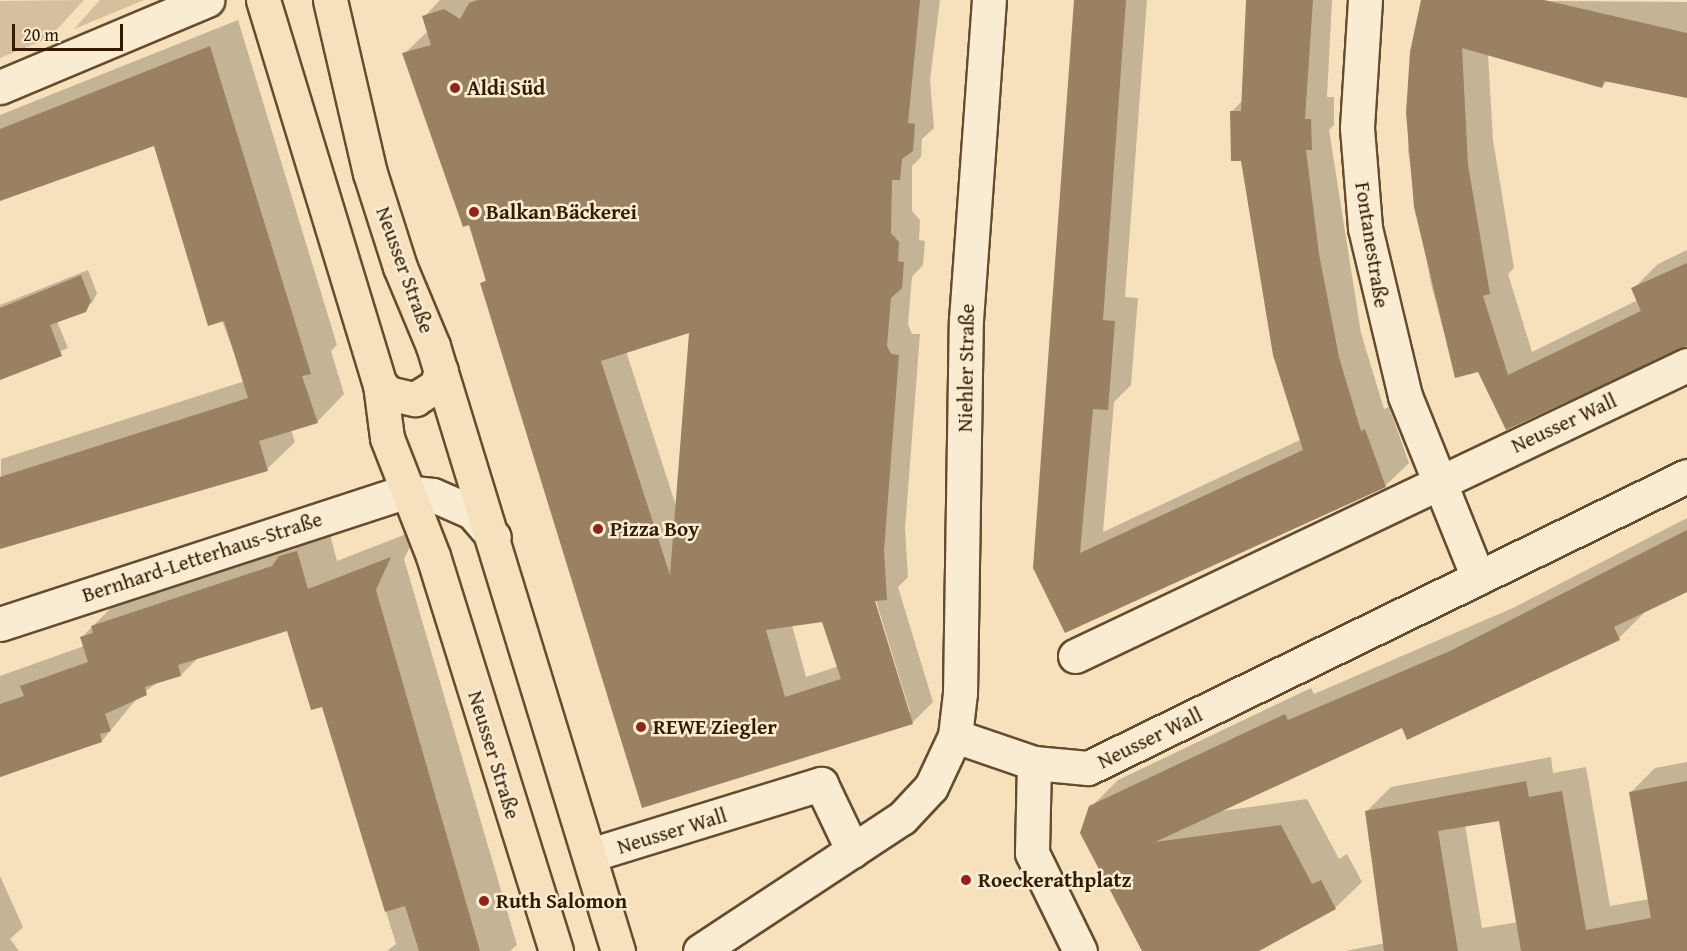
<!DOCTYPE html>
<meta charset="utf-8">
<style>
body{margin:0}
#map{position:relative;width:1687px;height:951px;overflow:hidden;background:#f7e0bc;font-family:"Gentium Book Plus",serif}
div>[style]{position:absolute}
.green>*{inset:0;background:#d6bf9c}
.shadow>*{inset:0;background:#0003}
.building>*{inset:0;background:#998162}
.roads{filter:drop-shadow(2px 0 #644c2f) drop-shadow(-2px 0 #644c2f) drop-shadow(0 2px #644c2f) drop-shadow(0 -2px #644c2f)}
.minor>*{height:33px;margin:-16.5px;padding:0 16.5px;transform-origin:16.5px;border-radius:16.5px;background:#faebd3}
.major>*{height:33px;margin:-16.5px;padding:0 16.5px;transform-origin:16.5px;border-radius:16.5px;background:#f7e0bc}
.dots>*{width:16px;height:16px;translate:-50% -50%;box-sizing:border-box;border:3px solid #faebd3;border-radius:50%}
span{translate:-50% -50%;white-space:nowrap;text-align:center;line-height:1.15;-webkit-text-stroke:5px #faebd3;paint-order:stroke}
.poi-label{font-size:21px;color:#331b00;font-weight:700}
.left{translate:0 -50%;text-align:left}
.street-label{font-size:21px;color:#331b00}
.scale{position:absolute;left:12px;top:24px;width:111px;height:27px;box-sizing:border-box;border:3px solid #331b00;border-top:0;padding-left:8px;font-size:18px;line-height:21px;white-space:nowrap;color:#331b00;-webkit-text-stroke:4px #faebd3;paint-order:stroke}
</style>
<div id="map">
<div class="green">
<div style="clip-path:polygon(84px 0,49px 38px,0 58px,0 1px)"></div>
<div style="clip-path:polygon(100px 0,144px 0,74px 29px)"></div>
</div>
<div class="shadow">
<div style="clip-path:polygon(evenodd,440px 0,940px 0,930px 80px,934px 128px,922px 139px,921px 157px,912px 166px,912px 211px,920px 220px,919px 240px,925px 241px,923px 265px,912px 277px,908px 324px,912px 334px,920px 334px,905px 528px,908px 577px,898px 587px,933px 702px,912px 723px,643px 806px,482px 283px,487px 279px,470px 224px,404px 54px,428px 31px,424px 17px,440px 0,691px 331px,677px 509px,626px 351px,691px 331px,440px 0,871px 594px,874px 594px,910px 712px,907px 712px,871px 594px,440px 0,823px 620px,839px 666px,806px 677px,792px 625px,823px 620px)"></div>
<div style="clip-path:polygon(1076px 0,1147px 0,1125px 297px,1138px 298px,1131px 385px,1114px 402px,1103px 532px,1302px 439px,1231px 112px,1242px 101px,1247px 0,1332px 0,1327px 97px,1334px 97px,1334px 125px,1329px 130px,1361px 333px,1384px 409px,1389px 407px,1409px 463px,1385px 486px,1066px 631px)"></div>
<div style="clip-path:polygon(1422px 0,1687px 2px,1687px 96px,1608px 80px,1602px 87px,1488px 54px,1493px 140px,1514px 268px,1508px 274px,1532px 352px,1638px 300px,1633px 289px,1658px 264px,1687px 250px,1687px 344px,1507px 428px,1479px 370px,1456px 376px,1431px 284px,1408px 151px,1411px 52px)"></div>
<div style="clip-path:polygon(238px 20px,337px 345px,331px 351px,344px 394px,317px 422px,291px 430px,295px 442px,267px 469px,0 548px,1px 459px,245px 381px,155px 145px,0 200px,0 115px)"></div>
<div style="clip-path:polygon(88px 270px,97px 293px,92px 303px,57px 321px,68px 348px,0 377px,0 305px)"></div>
<div style="clip-path:polygon(1687px 518px,1687px 592px,1645px 612px,1619px 638px,1402px 726px,1221px 811px,1307px 799px,1339px 859px,1347px 854px,1362px 882px,1335px 908px,1255px 951px,1144px 951px,1091px 807px,1118px 780px,1311px 688px,1314px 694px,1515px 607px)"></div>
<div style="clip-path:polygon(327px 523px,337px 561px,419px 529px,404px 559px,517px 945px,510px 951px,387px 951px,396px 944px,323px 705px,288px 629px,199px 657px,181px 675px,158px 682px,138px 697px,102px 741px,0 777px,0 676px,84px 646px,81px 638px,122px 597px)"></div>
<div style="clip-path:polygon(evenodd,1551px 757px,1553px 773px,1586px 767px,1610px 906px,1649px 899px,1630px 793px,1655px 768px,1687px 762px,1687px 951px,1345px 951px,1386px 943px,1367px 811px,1391px 787px,1551px 757px,1500px 819px,1518px 922px,1482px 928px,1465px 825px,1500px 819px)"></div>
<div style="clip-path:polygon(0 876px,23px 927px,10px 939px,19px 951px,0 951px)"></div>
</div>
<div class="building">
<div style="clip-path:polygon(evenodd,478px 0,920px 0,908px 123px,915px 124px,913px 151px,902px 159px,900px 180px,892px 180px,891px 233px,899px 242px,898px 261px,904px 262px,902px 288px,891px 298px,887px 346px,891px 354px,899px 355px,884px 551px,887px 600px,875px 601px,913px 724px,642px 808px,480px 283px,486px 281px,469px 225px,463px 227px,402px 53px,431px 45px,422px 16px,444px 9px,460px 19px,469px 3px,478px 0,689px 333px,670px 575px,601px 361px,689px 333px,478px 0,822px 622px,841px 679px,785px 697px,766px 630px,822px 622px)"></div>
<div style="clip-path:polygon(1074px 0,1126px 0,1103px 320px,1115px 321px,1108px 410px,1093px 409px,1080px 553px,1303px 450px,1273px 355px,1241px 161px,1231px 161px,1230px 111px,1241px 111px,1246px 0,1313px 0,1305px 119px,1311px 119px,1312px 150px,1306px 150px,1319px 254px,1339px 357px,1361px 431px,1365px 429px,1386px 487px,1065px 633px,1033px 568px)"></div>
<div style="clip-path:polygon(1421px 0,1544px 0,1687px 33px,1687px 98px,1604px 81px,1602px 88px,1462px 48px,1468px 165px,1490px 294px,1483px 296px,1508px 375px,1641px 311px,1631px 288px,1687px 263px,1687px 346px,1506px 430px,1478px 372px,1455px 378px,1414px 207px,1406px 113px,1410px 52px)"></div>
<div style="clip-path:polygon(210px 46px,311px 374px,302px 376px,318px 423px,259px 441px,268px 471px,0 549px,0 477px,248px 398px,224px 321px,208px 326px,154px 146px,0 201px,0 129px)"></div>
<div style="clip-path:polygon(81px 275px,91px 301px,86px 312px,50px 325px,62px 356px,0 380px,0 308px)"></div>
<div style="clip-path:polygon(1687px 530px,1687px 592px,1614px 627px,1620px 640px,1407px 740px,1402px 728px,1155px 842px,1281px 825px,1312px 884px,1321px 880px,1336px 909px,1259px 951px,1142px 951px,1080px 833px,1089px 806px,1285px 714px,1288px 720px,1450px 651px)"></div>
<div style="clip-path:polygon(297px 551px,308px 589px,391px 557px,376px 590px,480px 951px,419px 951px,405px 906px,385px 912px,322px 707px,311px 710px,287px 631px,178px 665px,181px 676px,145px 687px,147px 695px,105px 714px,111px 731px,100px 734px,102px 742px,0 777px,0 704px,24px 696px,20px 686px,88px 662px,80px 637px,93px 633px,91px 626px,272px 566px,279px 556px)"></div>
<div style="clip-path:polygon(1526px 781px,1529px 797px,1562px 791px,1586px 930px,1651px 918px,1629px 792px,1687px 781px,1687px 951px,1521px 951px,1499px 821px,1438px 831px,1458px 951px,1384px 951px,1365px 811px)"></div>
</div>
<div class="roads">
<div class="minor">
<div style="left:1365px;top:0;width:128px;rotate:93.6deg"></div>
<div style="left:1357px;top:128px;width:100px;rotate:85.4deg"></div>
<div style="left:1365px;top:228px;width:173px;rotate:76.6deg"></div>
<div style="left:1405px;top:396px;width:196px;rotate:68.1deg"></div>
<div style="left:0;top:87px;width:225px;rotate:-22.8deg"></div>
<div style="left:0;top:624px;width:425px;rotate:-18.1deg"></div>
<div style="left:404px;top:492px;width:29px;rotate:6deg"></div>
<div style="left:433px;top:495px;width:43px;rotate:23.6deg"></div>
<div style="left:472px;top:512px;width:33px;rotate:49deg"></div>
<div style="left:1075px;top:656px;width:678px;rotate:-25.43deg"></div>
<div style="left:955px;top:736px;width:83px;rotate:18.9deg"></div>
<div style="left:1034px;top:763px;width:54px;rotate:5.3deg"></div>
<div style="left:1088px;top:768px;width:666px;rotate:-25.99deg"></div>
<div style="left:1034px;top:763px;width:90px;rotate:91.3deg"></div>
<div style="left:1032px;top:853px;width:109px;rotate:63.9deg"></div>
<div style="left:590px;top:855px;width:242px;rotate:-17.1deg"></div>
<div style="left:821px;top:784px;width:74px;rotate:64.5deg"></div>
<div style="left:700px;top:951px;width:242px;rotate:-33.4deg"></div>
<div style="left:902px;top:818px;width:42px;rotate:-46.9deg"></div>
<div style="left:931px;top:787px;width:56px;rotate:-64.8deg"></div>
<div style="left:955px;top:736px;width:43px;rotate:-83.4deg"></div>
<div style="left:960px;top:693px;width:373px;rotate:-89.1deg"></div>
<div style="left:966px;top:320px;width:321px;rotate:-85.9deg"></div>
</div>
<div class="major">
<div style="left:263px;top:0;width:401px;rotate:73.1deg"></div>
<div style="left:380px;top:384px;width:54px;rotate:82.6deg"></div>
<div style="left:387px;top:438px;width:127px;rotate:68.7deg"></div>
<div style="left:433px;top:556px;width:414px;rotate:72.7deg"></div>
<div style="left:330px;top:0;width:178px;rotate:77deg"></div>
<div style="left:370px;top:173px;width:99px;rotate:72.3deg"></div>
<div style="left:400px;top:267px;width:86px;rotate:67.3deg"></div>
<div style="left:433px;top:346px;width:633px;rotate:73deg"></div>
<div style="left:380px;top:384px;width:12px;rotate:48deg"></div>
<div style="left:388px;top:393px;width:28px;rotate:13deg"></div>
<div style="left:415px;top:399px;width:25px;rotate:-32deg"></div>
<div style="left:436px;top:386px;width:16px;rotate:-72deg"></div>
</div>
</div>
<div class="dots">
<div style="left:455px;top:88px;background:#8f2418"></div>
<div style="left:474px;top:212px;background:#8f2418"></div>
<div style="left:598px;top:529px;background:#8f2418"></div>
<div style="left:641px;top:727px;background:#8f2418"></div>
<div style="left:966px;top:880px;background:#8f2418"></div>
<div style="left:484px;top:901px;background:#8f2418"></div>
</div>
<div class="poi-label">
<span class="left" style="left:467px;top:88px">Aldi Süd</span>
<span class="left" style="left:486px;top:212px">Balkan Bäckerei</span>
<span class="left" style="left:610px;top:529px">Pizza Boy</span>
<span class="left" style="left:653px;top:727px">REWE Ziegler</span>
<span class="left" style="left:978px;top:880px">Roeckerathplatz</span>
<span class="left" style="left:496px;top:901px">Ruth Salomon</span>
</div>
<div class="street-label">
<span style="left:1372px;top:245px;rotate:81deg">Fontanestraße</span>
<span style="left:405px;top:270px;rotate:70deg">Neusser Straße</span>
<span style="left:966px;top:368px;rotate:-89deg">Niehler Straße</span>
<span style="left:1564px;top:423px;rotate:-25deg">Neusser Wall</span>
<span style="left:202px;top:557px;rotate:-18deg">Bernhard-Letterhaus-Straße</span>
<span style="left:1150px;top:738px;rotate:-26deg">Neusser Wall</span>
<span style="left:494px;top:755px;rotate:73deg">Neusser Straße</span>
<span style="left:672px;top:831px;rotate:-17deg">Neusser Wall</span>
</div>
<div class="scale">20 m</div>
</div>
